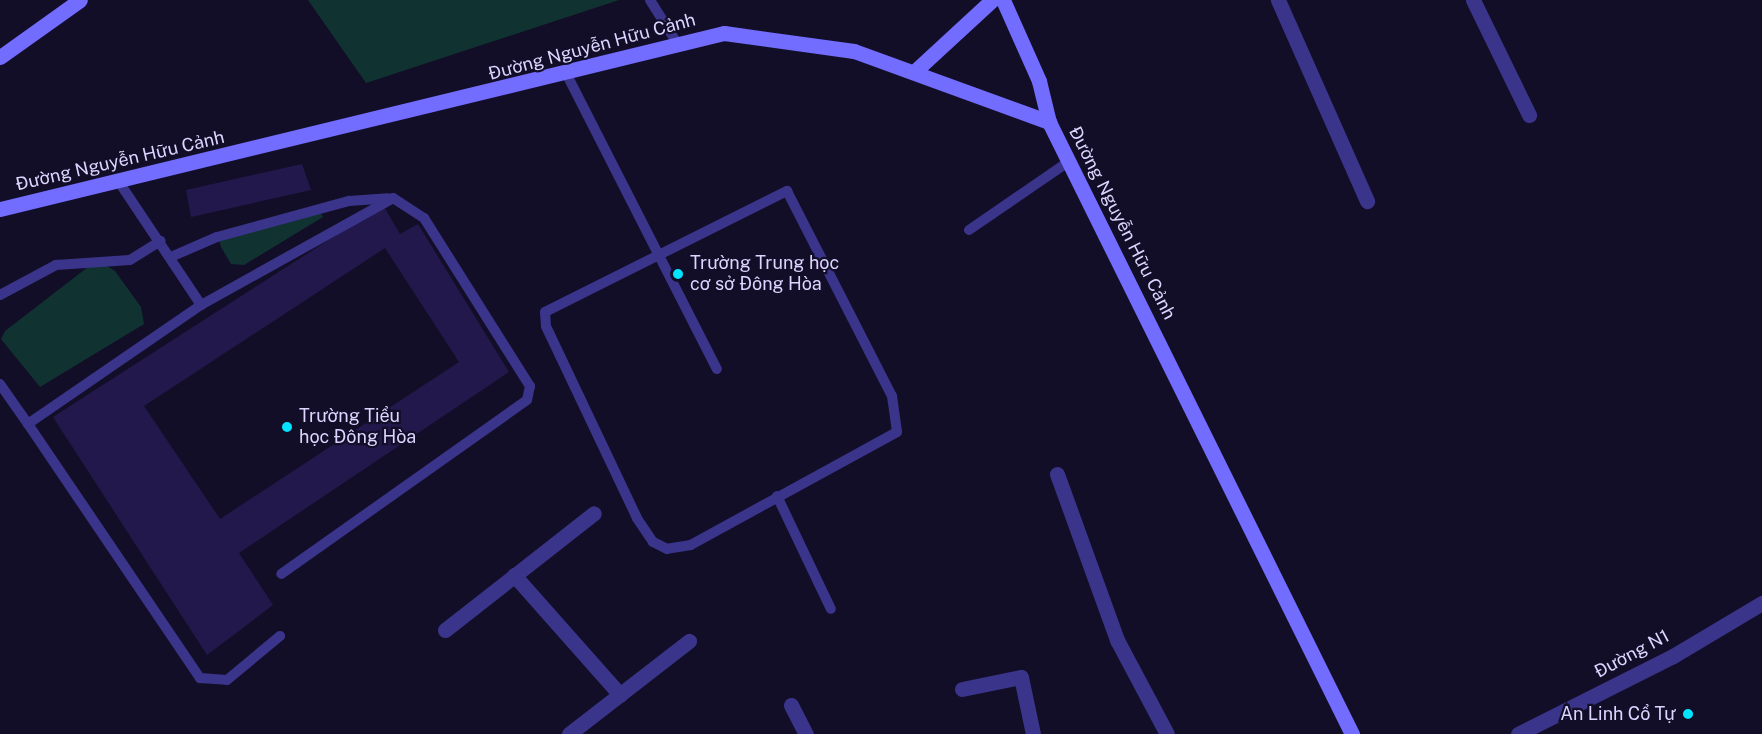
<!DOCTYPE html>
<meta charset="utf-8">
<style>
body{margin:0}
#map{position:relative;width:1762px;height:734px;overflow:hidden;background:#130e28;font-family:"Public Sans",sans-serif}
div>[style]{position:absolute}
.green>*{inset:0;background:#103332}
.building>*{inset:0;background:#23184b}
.lane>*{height:10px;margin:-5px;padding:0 5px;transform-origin:5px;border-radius:5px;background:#3a358b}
.street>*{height:15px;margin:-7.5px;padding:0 7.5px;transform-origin:7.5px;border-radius:7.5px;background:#3a358b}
.secondary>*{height:15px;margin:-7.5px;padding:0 7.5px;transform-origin:7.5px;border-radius:7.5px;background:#726cff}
.dots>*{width:16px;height:16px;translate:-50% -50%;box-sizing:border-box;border:3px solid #130e28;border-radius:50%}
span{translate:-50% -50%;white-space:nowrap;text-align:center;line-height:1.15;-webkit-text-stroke:4.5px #130e28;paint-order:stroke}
.street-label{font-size:18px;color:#dbd5ff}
.poi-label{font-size:18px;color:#dbd5ff}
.left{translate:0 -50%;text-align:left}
.right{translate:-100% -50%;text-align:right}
</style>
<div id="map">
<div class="green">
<div style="clip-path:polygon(308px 0,619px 0,366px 83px)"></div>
<div style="clip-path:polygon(320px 212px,323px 217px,244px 265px,231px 264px,221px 247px,219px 238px)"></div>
<div style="clip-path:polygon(102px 263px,115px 271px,141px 307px,144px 324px,40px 387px,1px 339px,5px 331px,88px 267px)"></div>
</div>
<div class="building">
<div style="clip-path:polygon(302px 164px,311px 190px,191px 217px,186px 190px)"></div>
<div style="clip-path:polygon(evenodd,383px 205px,400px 234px,418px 224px,509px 372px,239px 553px,273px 605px,207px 655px,53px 417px,383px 205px,385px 248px,459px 362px,220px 519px,144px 406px,385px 248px)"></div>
</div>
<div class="lane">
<div style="left:650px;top:0;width:51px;rotate:57.9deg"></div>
<div style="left:567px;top:75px;width:330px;rotate:63deg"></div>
<div style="left:119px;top:182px;width:148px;rotate:56.3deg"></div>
<div style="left:201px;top:305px;width:210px;rotate:145.5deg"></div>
<div style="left:28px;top:424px;width:307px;rotate:55.9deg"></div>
<div style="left:200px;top:678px;width:27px;rotate:4deg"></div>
<div style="left:227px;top:680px;width:69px;rotate:-39.7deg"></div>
<div style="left:787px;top:191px;width:230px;rotate:62.9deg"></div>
<div style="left:892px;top:396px;width:36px;rotate:82deg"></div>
<div style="left:897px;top:432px;width:235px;rotate:151.3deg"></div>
<div style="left:691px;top:545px;width:24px;rotate:171deg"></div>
<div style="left:667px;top:549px;width:16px;rotate:-153deg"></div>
<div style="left:653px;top:542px;width:29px;rotate:-124deg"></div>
<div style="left:637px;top:518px;width:212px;rotate:-115.4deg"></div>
<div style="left:546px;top:326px;width:14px;rotate:-94deg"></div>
<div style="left:545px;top:312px;width:271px;rotate:-26.6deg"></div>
<div style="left:969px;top:230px;width:120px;rotate:-34.5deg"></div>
<div style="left:173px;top:256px;width:48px;rotate:-23.4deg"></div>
<div style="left:217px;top:237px;width:137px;rotate:-15.3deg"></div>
<div style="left:349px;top:201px;width:39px;rotate:-4deg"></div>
<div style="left:0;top:295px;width:64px;rotate:-28.2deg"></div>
<div style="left:56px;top:265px;width:74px;rotate:-3.9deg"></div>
<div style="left:130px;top:260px;width:36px;rotate:-32deg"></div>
<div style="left:201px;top:305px;width:220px;rotate:-29.1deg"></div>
<div style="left:393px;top:198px;width:37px;rotate:33deg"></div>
<div style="left:424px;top:218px;width:199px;rotate:57.8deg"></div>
<div style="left:530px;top:386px;width:14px;rotate:102deg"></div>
<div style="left:527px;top:400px;width:301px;rotate:144.7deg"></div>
<div style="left:0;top:384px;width:49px;rotate:55deg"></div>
<div style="left:777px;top:496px;width:125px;rotate:64.5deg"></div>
</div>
<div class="street">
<div style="left:1278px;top:0;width:220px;rotate:66.1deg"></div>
<div style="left:1473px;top:0;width:128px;rotate:64deg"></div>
<div style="left:1057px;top:474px;width:177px;rotate:70.1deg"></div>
<div style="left:1117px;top:640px;width:106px;rotate:62deg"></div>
<div style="left:514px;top:575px;width:160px;rotate:48.5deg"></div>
<div style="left:445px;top:630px;width:189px;rotate:-38.1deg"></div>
<div style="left:962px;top:689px;width:60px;rotate:-11.5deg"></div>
<div style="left:1021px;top:677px;width:58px;rotate:78.1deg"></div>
<div style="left:791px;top:705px;width:33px;rotate:63deg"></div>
<div style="left:569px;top:734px;width:152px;rotate:-37.8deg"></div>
<div style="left:1518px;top:734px;width:174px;rotate:-26.7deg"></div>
<div style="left:1673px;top:656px;width:104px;rotate:-30.8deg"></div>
</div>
<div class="secondary">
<div style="left:1003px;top:0;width:89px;rotate:66deg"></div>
<div style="left:1039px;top:81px;width:42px;rotate:76.3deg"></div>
<div style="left:0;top:57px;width:98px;rotate:-35.5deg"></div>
<div style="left:914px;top:72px;width:106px;rotate:-42.7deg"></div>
<div style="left:0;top:209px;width:745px;rotate:-13.66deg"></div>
<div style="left:724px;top:33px;width:131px;rotate:7.9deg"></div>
<div style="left:854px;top:51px;width:208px;rotate:20deg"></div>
<div style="left:1049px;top:122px;width:683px;rotate:63.66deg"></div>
</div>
<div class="dots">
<div style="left:678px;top:274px;background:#01e3ff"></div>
<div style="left:287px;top:427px;background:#01e3ff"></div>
<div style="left:1688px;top:714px;background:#01e3ff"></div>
</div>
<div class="street-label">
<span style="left:592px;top:47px;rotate:-15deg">Đường Nguyễn Hữu Cảnh</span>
<span style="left:120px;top:161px;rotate:-13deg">Đường Nguyễn Hữu Cảnh</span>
<span style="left:1122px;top:223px;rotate:63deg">Đường Nguyễn Hữu Cảnh</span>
<span style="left:1632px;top:654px;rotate:-28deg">Đường N1</span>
</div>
<div class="poi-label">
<span class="left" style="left:690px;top:274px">Trường Trung học<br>cơ sở Đông Hòa</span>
<span class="left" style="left:299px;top:427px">Trường Tiểu<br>học Đông Hòa</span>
<span class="right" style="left:1676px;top:714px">An Linh Cổ Tự</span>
</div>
</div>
